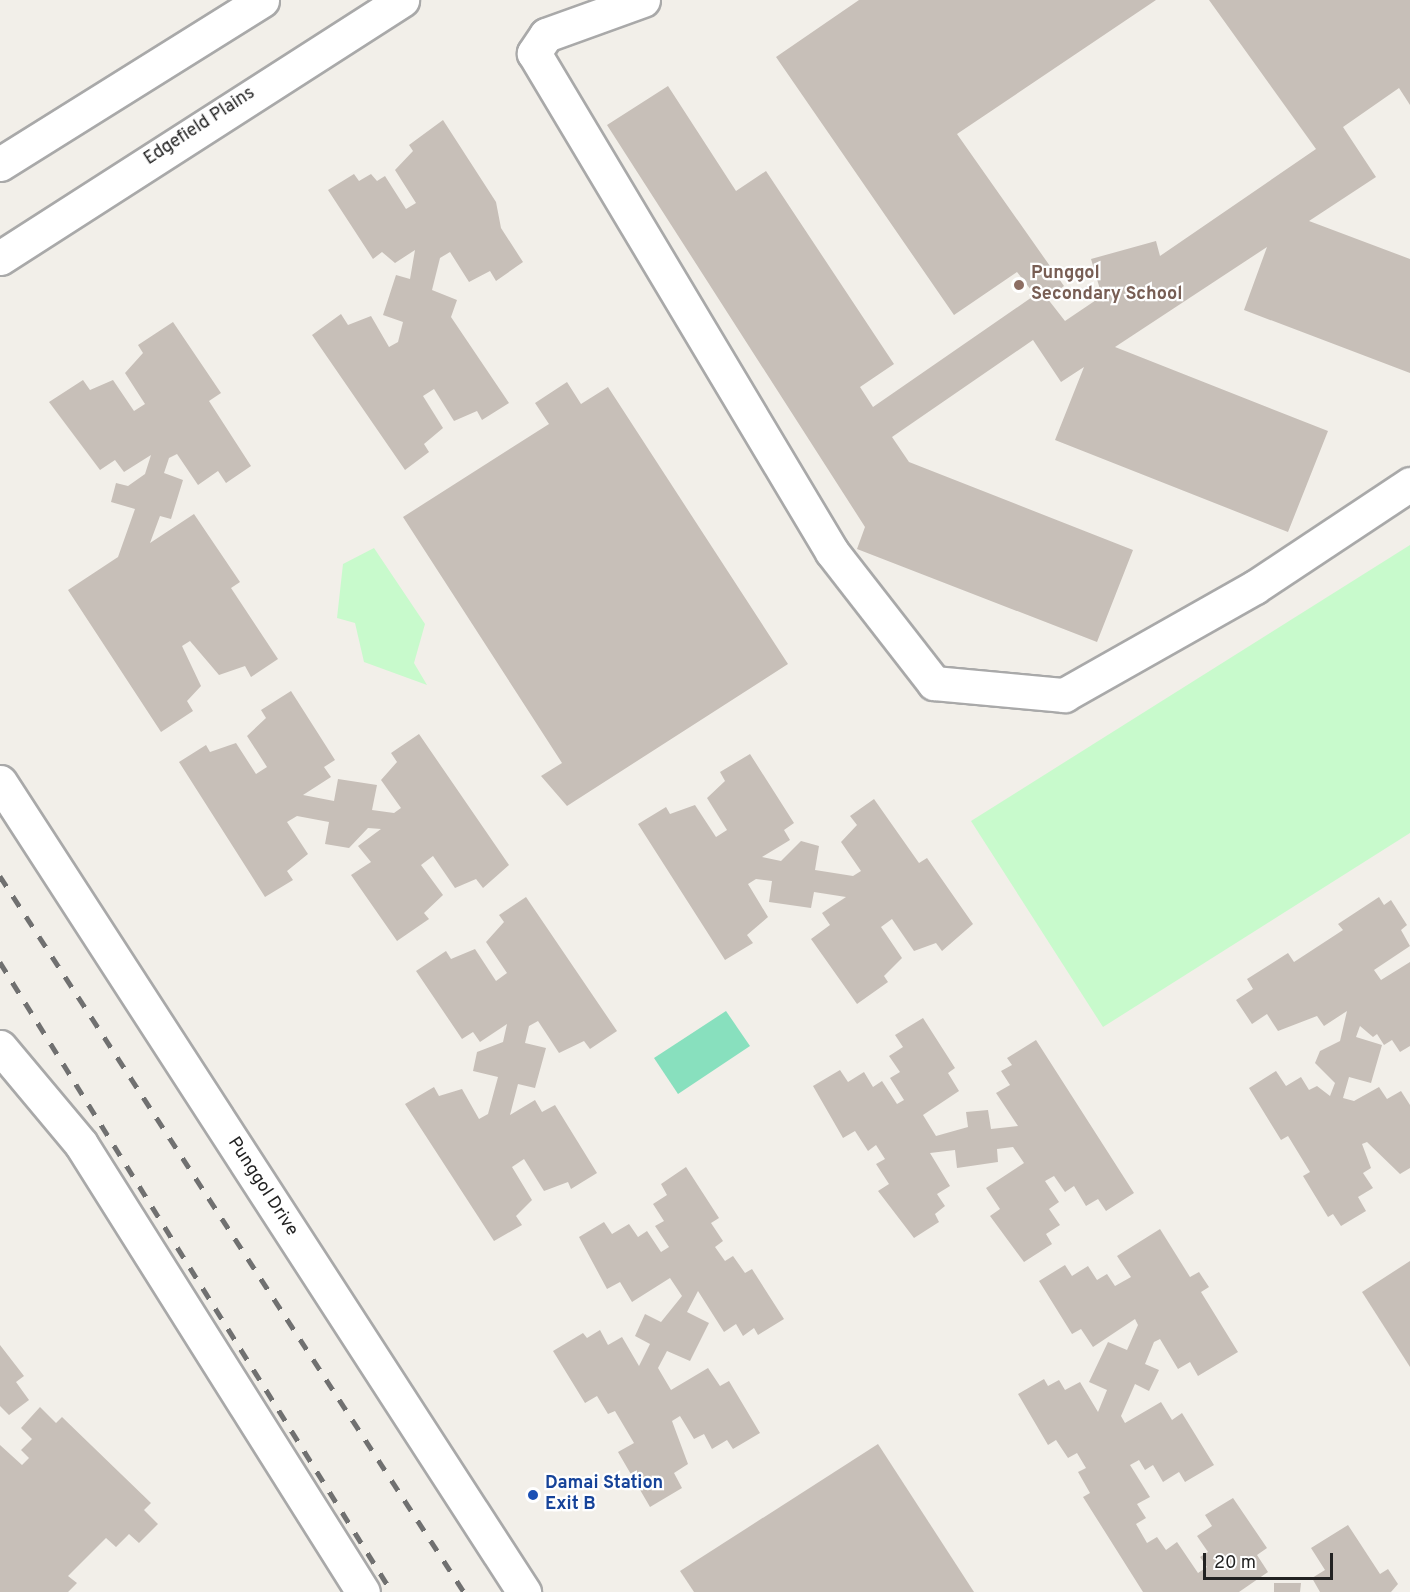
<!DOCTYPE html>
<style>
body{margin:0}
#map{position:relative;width:1410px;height:1592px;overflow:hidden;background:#f2efe9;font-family:Overpass,sans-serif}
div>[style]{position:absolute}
.park>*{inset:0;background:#c8facc}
.pitch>*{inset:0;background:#88e0be}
.building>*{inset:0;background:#c7bfb8}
.roads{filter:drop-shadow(2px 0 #a9a9a9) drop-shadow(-2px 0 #a9a9a9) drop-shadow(0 2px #a9a9a9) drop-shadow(0 -2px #a9a9a9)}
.minor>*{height:33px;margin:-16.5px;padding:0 16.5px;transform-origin:16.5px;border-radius:16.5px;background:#fff}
.rail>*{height:4.5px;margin-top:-2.25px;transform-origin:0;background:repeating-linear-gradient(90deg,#707070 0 12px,transparent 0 24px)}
.dots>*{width:16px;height:16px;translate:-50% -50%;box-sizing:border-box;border:3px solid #fff;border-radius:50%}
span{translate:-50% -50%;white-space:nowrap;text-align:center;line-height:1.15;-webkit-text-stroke:4.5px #fff;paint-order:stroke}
.street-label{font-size:18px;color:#222}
.education-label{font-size:18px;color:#785e54;font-weight:700}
.left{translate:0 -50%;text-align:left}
.transit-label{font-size:18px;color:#164399;font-weight:700}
.scale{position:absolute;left:1203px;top:1553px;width:130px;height:27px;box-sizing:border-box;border:3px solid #222;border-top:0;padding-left:8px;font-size:18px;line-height:21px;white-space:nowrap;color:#222;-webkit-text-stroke:4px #fff;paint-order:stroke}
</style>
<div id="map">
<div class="park">
<div style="clip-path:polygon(1410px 545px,1410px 833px,1103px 1027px,971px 821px)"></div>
<div style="clip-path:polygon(374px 548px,425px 624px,414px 663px,427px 685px,364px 662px,355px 623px,337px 618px,343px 564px)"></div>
</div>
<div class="pitch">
<div style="clip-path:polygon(726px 1011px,750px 1046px,678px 1094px,654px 1058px)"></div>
</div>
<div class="building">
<div style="clip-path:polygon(859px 0,1156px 0,957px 134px,1064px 286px,1047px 298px,1065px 321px,1102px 296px,1091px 259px,1156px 241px,1160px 256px,1316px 149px,1209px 0,1410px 0,1410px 105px,1399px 88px,1343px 127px,1376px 177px,1309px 221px,1410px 259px,1410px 373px,1244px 310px,1267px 247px,1115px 347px,1328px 431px,1288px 532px,1055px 440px,1084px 367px,1061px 382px,1033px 340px,892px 437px,909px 462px,1133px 550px,1097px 642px,857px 549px,865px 527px,607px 125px,668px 86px,736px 191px,766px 171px,894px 364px,860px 387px,873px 407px,1035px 295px,1017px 272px,954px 315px,776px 57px)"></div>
<div style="clip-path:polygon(443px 120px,496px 202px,501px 228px,523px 262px,496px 281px,490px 271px,469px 282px,450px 252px,440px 258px,432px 290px,457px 300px,451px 317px,509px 403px,482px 420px,477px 411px,454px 421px,434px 389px,423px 396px,443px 428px,424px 444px,429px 452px,405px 470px,312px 335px,341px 314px,348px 325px,371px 316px,389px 347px,398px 342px,403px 322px,383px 315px,396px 275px,410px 279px,415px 250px,395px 263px,382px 252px,373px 259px,328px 190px,354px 174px,359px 181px,371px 174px,377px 181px,385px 176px,406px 209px,416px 203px,395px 170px,413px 151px,409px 145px)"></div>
<div style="clip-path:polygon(173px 322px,221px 393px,209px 401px,251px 466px,226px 483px,218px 471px,198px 485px,177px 454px,169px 458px,164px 473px,183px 480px,171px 519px,160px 516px,150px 543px,194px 514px,240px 582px,231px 588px,278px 659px,251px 677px,245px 666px,219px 675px,190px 641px,182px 646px,201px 686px,187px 701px,193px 711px,161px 732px,68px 590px,118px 557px,135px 509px,111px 502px,116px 483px,128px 486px,145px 474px,151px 455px,124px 472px,115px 460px,100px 470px,49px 402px,83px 380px,90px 390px,113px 380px,134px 411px,145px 404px,125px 373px,143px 353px,138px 345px)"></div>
<div style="clip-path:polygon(567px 382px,581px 404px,608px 387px,788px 664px,567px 806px,541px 776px,562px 763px,403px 517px,549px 424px,535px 403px)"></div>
<div style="clip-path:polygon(291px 691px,335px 760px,324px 767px,331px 777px,303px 795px,334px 801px,338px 779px,377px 785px,372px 810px,394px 813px,401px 808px,381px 780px,397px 762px,391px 753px,419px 734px,509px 865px,483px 888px,476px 879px,455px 888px,433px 856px,421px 865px,443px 895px,424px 913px,429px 919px,397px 941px,351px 875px,371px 862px,358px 846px,381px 829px,368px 828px,349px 848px,325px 844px,329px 822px,297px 816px,287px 822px,308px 854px,287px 871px,293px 880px,265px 897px,179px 762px,206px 745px,210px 752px,236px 743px,256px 774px,267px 767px,247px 736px,266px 718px,261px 710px)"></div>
<div style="clip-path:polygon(750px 754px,794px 823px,784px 830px,790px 840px,762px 857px,781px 861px,801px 841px,819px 846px,815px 870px,853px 876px,861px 871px,841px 842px,857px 825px,850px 816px,874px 799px,919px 863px,927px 858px,973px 924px,942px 951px,936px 943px,914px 951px,892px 919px,881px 927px,902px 958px,884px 976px,888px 982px,857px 1004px,811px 939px,830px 925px,822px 913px,846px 897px,814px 892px,811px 908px,769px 902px,772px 881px,756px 879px,748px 884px,768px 917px,747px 935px,753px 943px,725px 960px,638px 824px,666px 807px,670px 814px,695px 805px,716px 837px,727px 830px,707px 798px,725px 781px,720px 772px)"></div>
<div style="clip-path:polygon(526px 897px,617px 1031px,590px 1049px,584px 1041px,559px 1053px,538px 1021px,529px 1026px,525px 1043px,546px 1048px,535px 1088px,518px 1084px,510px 1115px,535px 1100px,542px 1112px,555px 1105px,597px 1173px,571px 1189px,568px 1182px,544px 1191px,524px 1159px,512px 1167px,532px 1200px,516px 1216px,522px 1225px,494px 1241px,405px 1104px,434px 1087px,439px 1096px,462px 1089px,479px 1119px,488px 1114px,498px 1077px,473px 1071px,477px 1052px,503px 1042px,507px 1024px,480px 1042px,473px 1032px,462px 1039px,416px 971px,446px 951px,451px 959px,475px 949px,496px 981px,507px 973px,486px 942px,504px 922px,499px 915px)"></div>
<div style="clip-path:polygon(1379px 897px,1384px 905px,1391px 900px,1407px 925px,1401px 930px,1410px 946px,1374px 970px,1381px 980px,1410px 962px,1410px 1046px,1400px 1052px,1392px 1040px,1384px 1045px,1377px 1034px,1373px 1037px,1360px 1026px,1356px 1037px,1382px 1045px,1371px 1083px,1349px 1077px,1343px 1098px,1354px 1101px,1379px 1087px,1387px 1099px,1401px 1091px,1410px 1105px,1410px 1168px,1400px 1174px,1367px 1142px,1362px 1144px,1371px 1168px,1363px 1173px,1373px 1188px,1358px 1197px,1366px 1211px,1341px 1226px,1333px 1214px,1328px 1217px,1303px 1176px,1310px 1172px,1288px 1136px,1281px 1140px,1249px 1088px,1276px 1071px,1286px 1086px,1301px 1077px,1309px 1090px,1317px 1086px,1330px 1096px,1335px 1083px,1315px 1063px,1320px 1051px,1340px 1041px,1347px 1011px,1324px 1026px,1317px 1016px,1278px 1031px,1267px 1014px,1252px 1024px,1236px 1000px,1253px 989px,1247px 979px,1288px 953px,1294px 962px,1343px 930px,1338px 924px)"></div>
<div style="clip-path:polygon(923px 1018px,955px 1068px,948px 1073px,959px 1091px,923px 1115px,936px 1136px,968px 1127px,966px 1112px,988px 1110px,991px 1129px,1018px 1126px,996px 1093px,1010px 1085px,1001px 1071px,1012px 1065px,1007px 1058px,1036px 1040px,1134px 1193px,1106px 1211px,1098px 1199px,1086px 1206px,1074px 1186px,1065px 1192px,1054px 1176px,1045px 1181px,1059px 1202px,1049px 1209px,1060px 1225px,1046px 1234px,1052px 1244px,1024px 1262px,990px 1216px,1000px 1209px,986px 1188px,1024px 1163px,1013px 1147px,997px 1149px,998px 1162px,957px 1168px,955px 1150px,930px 1153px,950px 1186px,937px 1194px,945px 1206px,935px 1214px,939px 1222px,914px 1238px,878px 1191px,889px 1184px,876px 1164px,885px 1159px,876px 1145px,868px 1151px,855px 1131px,843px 1138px,813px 1086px,840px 1070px,848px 1082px,864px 1072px,873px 1087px,882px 1081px,897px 1104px,904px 1100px,890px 1078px,900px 1072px,889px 1056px,903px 1047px,895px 1035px)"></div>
<div style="clip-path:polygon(686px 1167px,719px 1218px,711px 1223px,723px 1241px,715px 1247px,725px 1261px,733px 1256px,745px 1273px,752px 1269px,784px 1319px,758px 1335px,754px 1328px,743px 1336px,736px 1324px,724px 1332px,698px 1291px,687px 1312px,709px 1323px,690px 1361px,667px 1351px,658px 1368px,671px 1390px,708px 1368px,720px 1386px,729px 1381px,760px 1433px,733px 1449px,727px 1440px,712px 1449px,704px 1434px,694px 1439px,680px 1416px,672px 1421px,688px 1464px,674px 1473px,682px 1488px,650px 1507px,618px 1452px,634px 1443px,615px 1411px,608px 1414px,597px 1396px,585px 1403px,553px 1351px,583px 1333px,587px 1338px,600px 1330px,608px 1345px,622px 1337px,639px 1366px,650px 1344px,635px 1336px,645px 1314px,661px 1322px,682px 1296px,670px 1278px,632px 1302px,620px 1282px,607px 1289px,579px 1237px,604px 1222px,612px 1234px,629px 1224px,638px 1237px,647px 1231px,661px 1252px,669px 1247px,655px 1226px,664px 1221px,653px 1204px,667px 1195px,661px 1184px)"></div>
<div style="clip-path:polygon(1160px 1229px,1190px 1277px,1199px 1272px,1209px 1287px,1201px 1292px,1238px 1352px,1198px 1376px,1190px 1362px,1178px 1369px,1160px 1339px,1154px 1342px,1145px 1364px,1159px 1370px,1149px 1391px,1135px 1384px,1121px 1416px,1125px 1423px,1161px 1402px,1172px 1420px,1182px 1413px,1214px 1465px,1185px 1482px,1179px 1472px,1163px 1482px,1153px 1465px,1145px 1470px,1139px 1460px,1130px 1465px,1150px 1497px,1137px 1504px,1146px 1518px,1136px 1524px,1147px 1543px,1157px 1537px,1166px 1550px,1177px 1542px,1198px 1573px,1207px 1567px,1200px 1557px,1208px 1552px,1197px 1536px,1212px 1526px,1205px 1515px,1233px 1498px,1267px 1548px,1257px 1555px,1268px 1572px,1239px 1592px,1143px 1592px,1083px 1497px,1090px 1493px,1078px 1472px,1086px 1468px,1077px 1453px,1068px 1458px,1056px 1440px,1048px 1445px,1018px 1394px,1044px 1379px,1048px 1386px,1059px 1380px,1065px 1390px,1080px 1382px,1098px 1412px,1107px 1390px,1089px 1382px,1108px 1342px,1127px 1350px,1138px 1325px,1135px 1319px,1093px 1347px,1081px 1329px,1072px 1334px,1039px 1281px,1065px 1265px,1072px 1276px,1088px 1266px,1097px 1280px,1107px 1274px,1115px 1286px,1131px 1277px,1117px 1256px)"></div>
<div style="clip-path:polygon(1410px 1261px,1410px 1367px,1362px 1292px)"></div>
<div style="clip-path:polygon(0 1345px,24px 1376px,16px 1382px,29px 1400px,9px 1415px,0 1406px)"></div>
<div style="clip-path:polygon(40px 1407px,56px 1423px,62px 1417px,151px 1503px,144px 1510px,158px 1524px,139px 1543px,129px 1534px,116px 1547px,106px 1538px,68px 1576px,77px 1583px,68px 1592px,0 1592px,0 1445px,22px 1465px,29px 1458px,21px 1450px,32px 1439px,21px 1428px)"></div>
<div style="clip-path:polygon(878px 1444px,974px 1592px,694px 1592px,680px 1571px)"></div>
<div style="clip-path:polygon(1348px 1525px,1380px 1574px,1388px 1569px,1398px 1584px,1391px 1592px,1320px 1592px,1312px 1578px,1325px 1570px,1311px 1548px)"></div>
<div style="clip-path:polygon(1274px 1583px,1301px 1583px,1300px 1592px,1274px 1592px)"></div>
</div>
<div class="roads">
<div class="minor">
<div style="left:643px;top:0;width:103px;rotate:160.2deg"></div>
<div style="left:546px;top:35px;width:22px;rotate:124deg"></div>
<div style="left:534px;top:53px;width:581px;rotate:59.15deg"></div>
<div style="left:832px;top:552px;width:166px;rotate:52.1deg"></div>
<div style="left:934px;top:683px;width:131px;rotate:5.3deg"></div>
<div style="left:1064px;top:695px;width:219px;rotate:-29.5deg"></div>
<div style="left:1255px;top:587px;width:186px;rotate:-33.6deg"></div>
<div style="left:0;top:164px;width:309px;rotate:-32deg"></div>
<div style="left:0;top:258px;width:478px;rotate:-32.7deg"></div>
<div style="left:0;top:782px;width:965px;rotate:57.1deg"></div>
<div style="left:0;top:1047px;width:126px;rotate:50.1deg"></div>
<div style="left:81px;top:1144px;width:529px;rotate:57.81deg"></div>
</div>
</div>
<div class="rail">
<div style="left:0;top:876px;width:853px;rotate:57.05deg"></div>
<div style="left:0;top:962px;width:742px;rotate:58.11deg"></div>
</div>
<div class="dots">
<div style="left:1019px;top:285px;background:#8d6e63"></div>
<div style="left:533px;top:1495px;background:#1a4fb4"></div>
</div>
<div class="street-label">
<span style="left:200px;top:127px;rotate:-33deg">Edgefield Plains</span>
<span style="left:262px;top:1187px;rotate:57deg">Punggol Drive</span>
</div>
<div class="education-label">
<span class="left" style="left:1031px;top:285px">Punggol<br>Secondary School</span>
</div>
<div class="transit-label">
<span class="left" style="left:545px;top:1495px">Damai Station<br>Exit B</span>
</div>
<div class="scale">20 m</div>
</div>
